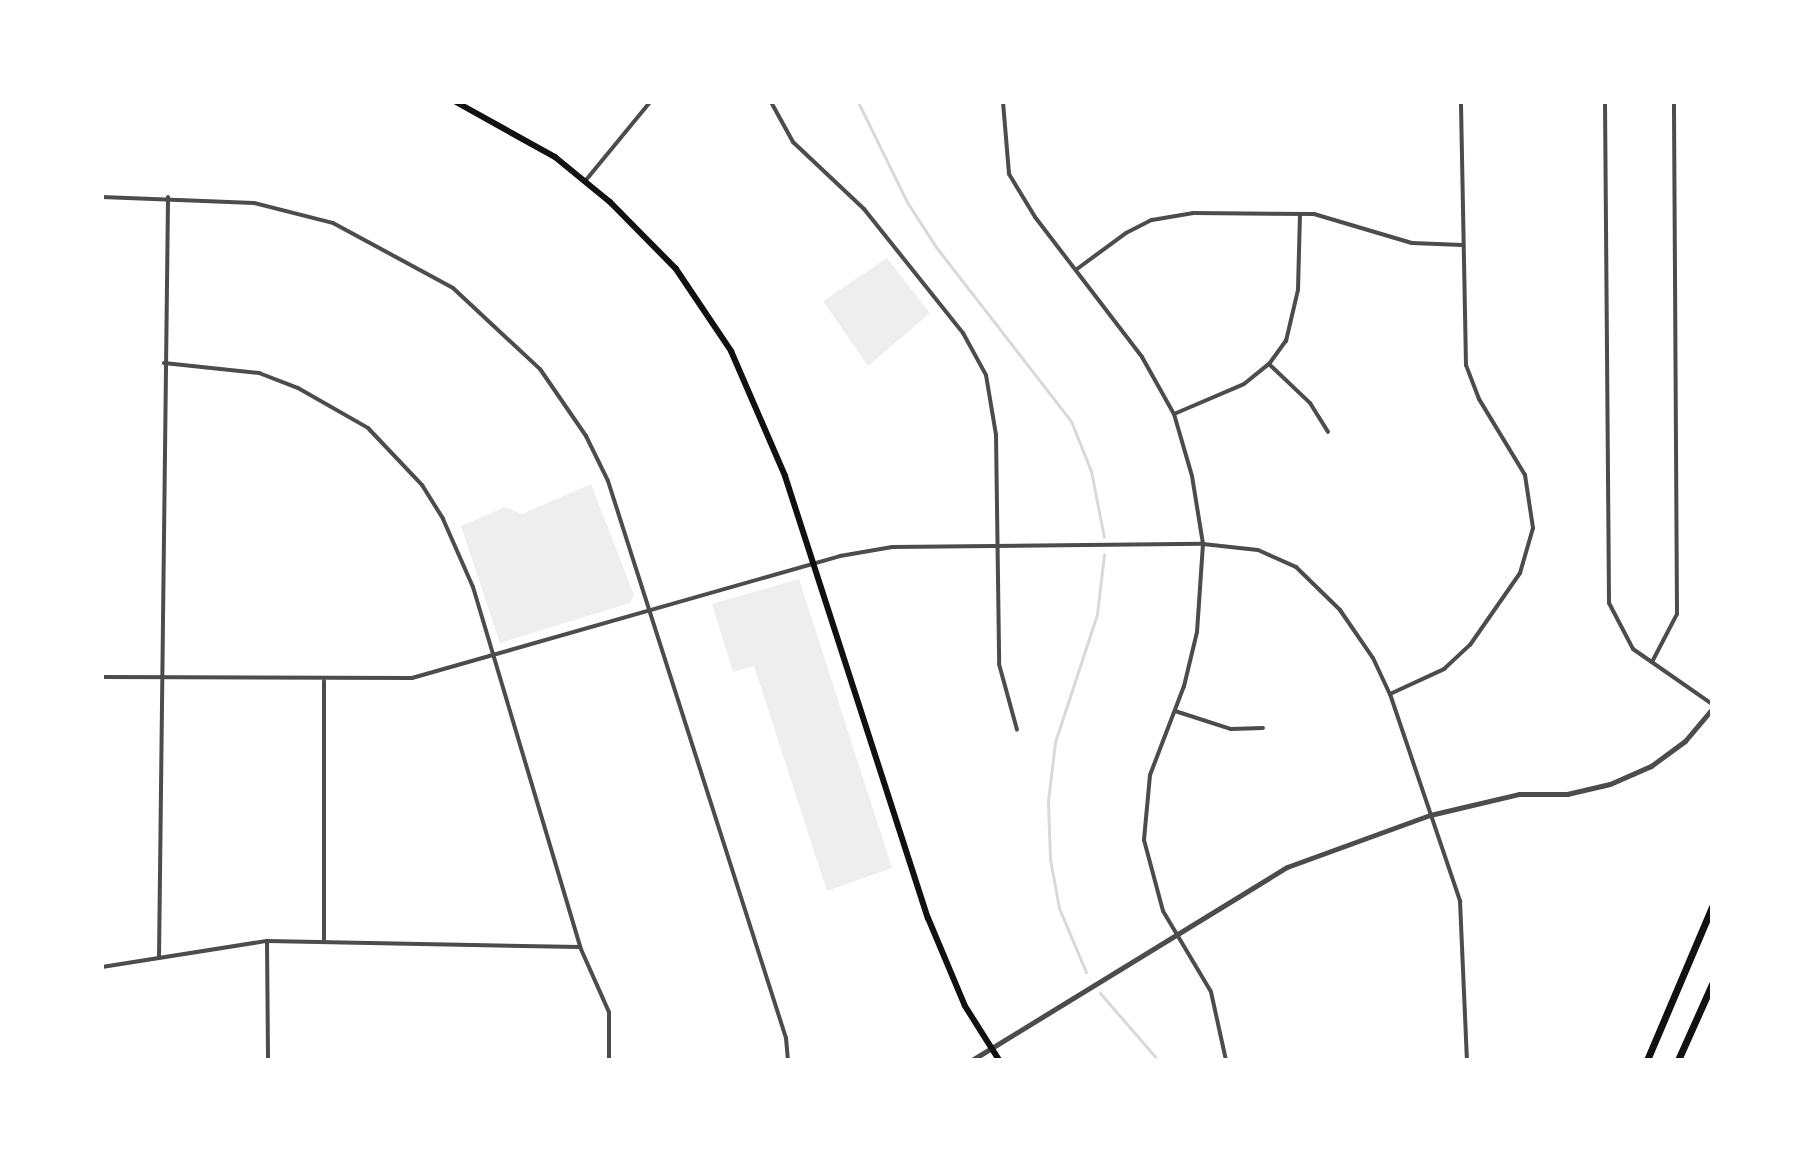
<!DOCTYPE html>
<style>
body{margin:0}
#map{position:relative;width:1814px;height:1162px;overflow:hidden;background:#fff;font-family:Raleway,sans-serif}
div>[style]{position:absolute}
.green>*{inset:0;background:#eee}
.stream>*{height:3px;margin:-1.5px;padding:0 1.5px;transform-origin:1.5px;border-radius:1.5px;background:#d9d9d9}
.minor>*{height:4px;margin:-2px;padding:0 2px;transform-origin:2px;border-radius:2px;background:#4c4c4c}
.tertiary>*{height:5px;margin:-2.5px;padding:0 2.5px;transform-origin:2.5px;border-radius:2.5px;background:#4c4c4c}
.secondary>*{height:6px;margin:-3px;padding:0 3px;transform-origin:3px;border-radius:3px;background:#111}
.motorway>*{height:7px;margin:-3.5px;padding:0 3.5px;transform-origin:3.5px;border-radius:3.5px;background:#111}
span{translate:-50% -50%;white-space:nowrap;text-align:center;line-height:1.15;-webkit-text-stroke:6px #fff;paint-order:stroke}
.frame{position:absolute;inset:0;border:104px solid #fff;pointer-events:none}
</style>
<div id="map">
<div class="green">
<div style="clip-path:polygon(887px 258px,930px 313px,868px 366px,823px 301px)"></div>
<div style="clip-path:polygon(591px 484px,634px 595px,630px 603px,500px 643px,461px 526px,505px 507px,522px 514px)"></div>
<div style="clip-path:polygon(799px 579px,892px 868px,827px 891px,754px 666px,733px 672px,712px 604px)"></div>
</div>
<div class="stream">
<div style="left:858px;top:102px;width:111px;rotate:63.9deg"></div>
<div style="left:907px;top:202px;width:54px;rotate:57.2deg"></div>
<div style="left:936px;top:247px;width:220px;rotate:52.2deg"></div>
<div style="left:1071px;top:421px;width:54px;rotate:68.2deg"></div>
<div style="left:1091px;top:471px;width:67px;rotate:78.9deg"></div>
<div style="left:1086px;top:972px;width:69px;rotate:-112.9deg"></div>
<div style="left:1059px;top:908px;width:50px;rotate:-100.4deg"></div>
<div style="left:1050px;top:859px;width:58px;rotate:-92deg"></div>
<div style="left:1048px;top:801px;width:59px;rotate:-83.2deg"></div>
<div style="left:1055px;top:742px;width:135px;rotate:-71.8deg"></div>
<div style="left:1097px;top:614px;width:60px;rotate:-83.3deg"></div>
<div style="left:1100px;top:993px;width:89px;rotate:49.1deg"></div>
</div>
<div class="minor">
<div style="left:771px;top:102px;width:46px;rotate:61.2deg"></div>
<div style="left:793px;top:142px;width:98px;rotate:43.3deg"></div>
<div style="left:864px;top:209px;width:159px;rotate:51.4deg"></div>
<div style="left:963px;top:333px;width:48px;rotate:61.3deg"></div>
<div style="left:986px;top:375px;width:61px;rotate:80.5deg"></div>
<div style="left:996px;top:435px;width:229px;rotate:89.2deg"></div>
<div style="left:999px;top:664px;width:68px;rotate:74.7deg"></div>
<div style="left:1003px;top:102px;width:72px;rotate:85.2deg"></div>
<div style="left:1009px;top:174px;width:50px;rotate:58.8deg"></div>
<div style="left:1035px;top:217px;width:176px;rotate:52.6deg"></div>
<div style="left:1142px;top:357px;width:65px;rotate:60.7deg"></div>
<div style="left:1174px;top:414px;width:65px;rotate:73.8deg"></div>
<div style="left:1192px;top:476px;width:69px;rotate:80.8deg"></div>
<div style="left:1203px;top:544px;width:88px;rotate:93.9deg"></div>
<div style="left:1197px;top:632px;width:56px;rotate:103.5deg"></div>
<div style="left:1184px;top:686px;width:95px;rotate:110.9deg"></div>
<div style="left:1150px;top:775px;width:65px;rotate:95.3deg"></div>
<div style="left:1144px;top:840px;width:73px;rotate:75deg"></div>
<div style="left:1163px;top:911px;width:94px;rotate:59.3deg"></div>
<div style="left:1211px;top:992px;width:70px;rotate:77.6deg"></div>
<div style="left:1605px;top:102px;width:501px;rotate:89.54deg"></div>
<div style="left:1609px;top:603px;width:52px;rotate:62.4deg"></div>
<div style="left:1633px;top:649px;width:96px;rotate:34.8deg"></div>
<div style="left:586px;top:180px;width:101px;rotate:-50.6deg"></div>
<div style="left:102px;top:197px;width:152px;rotate:2.3deg"></div>
<div style="left:254px;top:203px;width:81px;rotate:14.2deg"></div>
<div style="left:333px;top:223px;width:136px;rotate:28.4deg"></div>
<div style="left:453px;top:288px;width:119px;rotate:43deg"></div>
<div style="left:540px;top:369px;width:81px;rotate:55.5deg"></div>
<div style="left:586px;top:436px;width:50px;rotate:63.9deg"></div>
<div style="left:608px;top:481px;width:585px;rotate:72.28deg"></div>
<div style="left:786px;top:1038px;width:22px;rotate:85deg"></div>
<div style="left:1077px;top:269px;width:61px;rotate:-36.3deg"></div>
<div style="left:1126px;top:233px;width:29px;rotate:-27deg"></div>
<div style="left:1152px;top:220px;width:42px;rotate:-9.7deg"></div>
<div style="left:1193px;top:213px;width:121px;rotate:0.5deg"></div>
<div style="left:1314px;top:214px;width:102px;rotate:16.5deg"></div>
<div style="left:1412px;top:243px;width:50px;rotate:2.3deg"></div>
<div style="left:164px;top:363px;width:96px;rotate:6deg"></div>
<div style="left:259px;top:373px;width:42px;rotate:21deg"></div>
<div style="left:298px;top:388px;width:81px;rotate:29.7deg"></div>
<div style="left:368px;top:428px;width:79px;rotate:46.5deg"></div>
<div style="left:422px;top:485px;width:40px;rotate:58deg"></div>
<div style="left:443px;top:519px;width:74px;rotate:66.2deg"></div>
<div style="left:473px;top:587px;width:376px;rotate:73.4deg"></div>
<div style="left:580px;top:947px;width:71px;rotate:66deg"></div>
<div style="left:609px;top:1012px;width:48px;rotate:90deg"></div>
<div style="left:1270px;top:365px;width:55px;rotate:43.5deg"></div>
<div style="left:1310px;top:403px;width:34px;rotate:58deg"></div>
<div style="left:1174px;top:414px;width:76px;rotate:-23.2deg"></div>
<div style="left:1244px;top:384px;width:32px;rotate:-39deg"></div>
<div style="left:1269px;top:364px;width:29px;rotate:-54deg"></div>
<div style="left:1286px;top:341px;width:52px;rotate:-76.8deg"></div>
<div style="left:1298px;top:290px;width:76px;rotate:-88.5deg"></div>
<div style="left:1652px;top:662px;width:54px;rotate:-62.5deg"></div>
<div style="left:1677px;top:614px;width:512px;rotate:-90.34deg"></div>
<div style="left:102px;top:677px;width:310px;rotate:0.2deg"></div>
<div style="left:412px;top:678px;width:445px;rotate:-15.9deg"></div>
<div style="left:840px;top:556px;width:53px;rotate:-9.8deg"></div>
<div style="left:892px;top:547px;width:311px;rotate:-0.6deg"></div>
<div style="left:1203px;top:544px;width:55px;rotate:6.2deg"></div>
<div style="left:1258px;top:550px;width:42px;rotate:24.1deg"></div>
<div style="left:1296px;top:567px;width:62px;rotate:44.3deg"></div>
<div style="left:1340px;top:610px;width:58px;rotate:55.5deg"></div>
<div style="left:1373px;top:658px;width:40px;rotate:65deg"></div>
<div style="left:1390px;top:694px;width:219px;rotate:71.3deg"></div>
<div style="left:1460px;top:901px;width:159px;rotate:87.5deg"></div>
<div style="left:1390px;top:694px;width:60px;rotate:-24.8deg"></div>
<div style="left:1444px;top:669px;width:35px;rotate:-43deg"></div>
<div style="left:1470px;top:645px;width:88px;rotate:-55.2deg"></div>
<div style="left:1520px;top:573px;width:47px;rotate:-73.9deg"></div>
<div style="left:1533px;top:528px;width:54px;rotate:-98.6deg"></div>
<div style="left:1525px;top:475px;width:89px;rotate:-121.2deg"></div>
<div style="left:1479px;top:399px;width:36px;rotate:-111deg"></div>
<div style="left:1466px;top:365px;width:263px;rotate:-91.1deg"></div>
<div style="left:1175px;top:711px;width:59px;rotate:17.8deg"></div>
<div style="left:1231px;top:729px;width:32px;rotate:-2deg"></div>
<div style="left:324px;top:940px;width:259px;rotate:-90deg"></div>
<div style="left:267px;top:941px;width:119px;rotate:89.5deg"></div>
<div style="left:159px;top:958px;width:761px;rotate:-89.32deg"></div>
<div style="left:102px;top:967px;width:167px;rotate:-9deg"></div>
<div style="left:267px;top:941px;width:313px;rotate:1.1deg"></div>
</div>
<div class="tertiary">
<div style="left:972px;top:1060px;width:369px;rotate:-31.5deg"></div>
<div style="left:1287px;top:867px;width:152px;rotate:-20deg"></div>
<div style="left:1430px;top:815px;width:91px;rotate:-13.3deg"></div>
<div style="left:1519px;top:794px;width:48px"></div>
<div style="left:1567px;top:794px;width:44px;rotate:-13.1deg"></div>
<div style="left:1610px;top:784px;width:45px;rotate:-23.7deg"></div>
<div style="left:1651px;top:766px;width:42px;rotate:-36.3deg"></div>
<div style="left:1685px;top:741px;width:42px;rotate:-49.8deg"></div>
</div>
<div class="secondary">
<div style="left:456px;top:102px;width:113px;rotate:29.1deg"></div>
<div style="left:555px;top:157px;width:71px;rotate:39.3deg"></div>
<div style="left:610px;top:202px;width:94px;rotate:45.4deg"></div>
<div style="left:676px;top:269px;width:99px;rotate:56.1deg"></div>
<div style="left:731px;top:351px;width:136px;rotate:66.6deg"></div>
<div style="left:785px;top:476px;width:465px;rotate:72.1deg"></div>
<div style="left:928px;top:918px;width:95px;rotate:67.2deg"></div>
<div style="left:965px;top:1006px;width:64px;rotate:57.8deg"></div>
</div>
<div class="motorway">
<div style="left:1647px;top:1060px;width:166px;rotate:-67deg"></div>
<div style="left:1678px;top:1060px;width:83px;rotate:-65.9deg"></div>
</div>
<div class="frame"></div>
</div>
